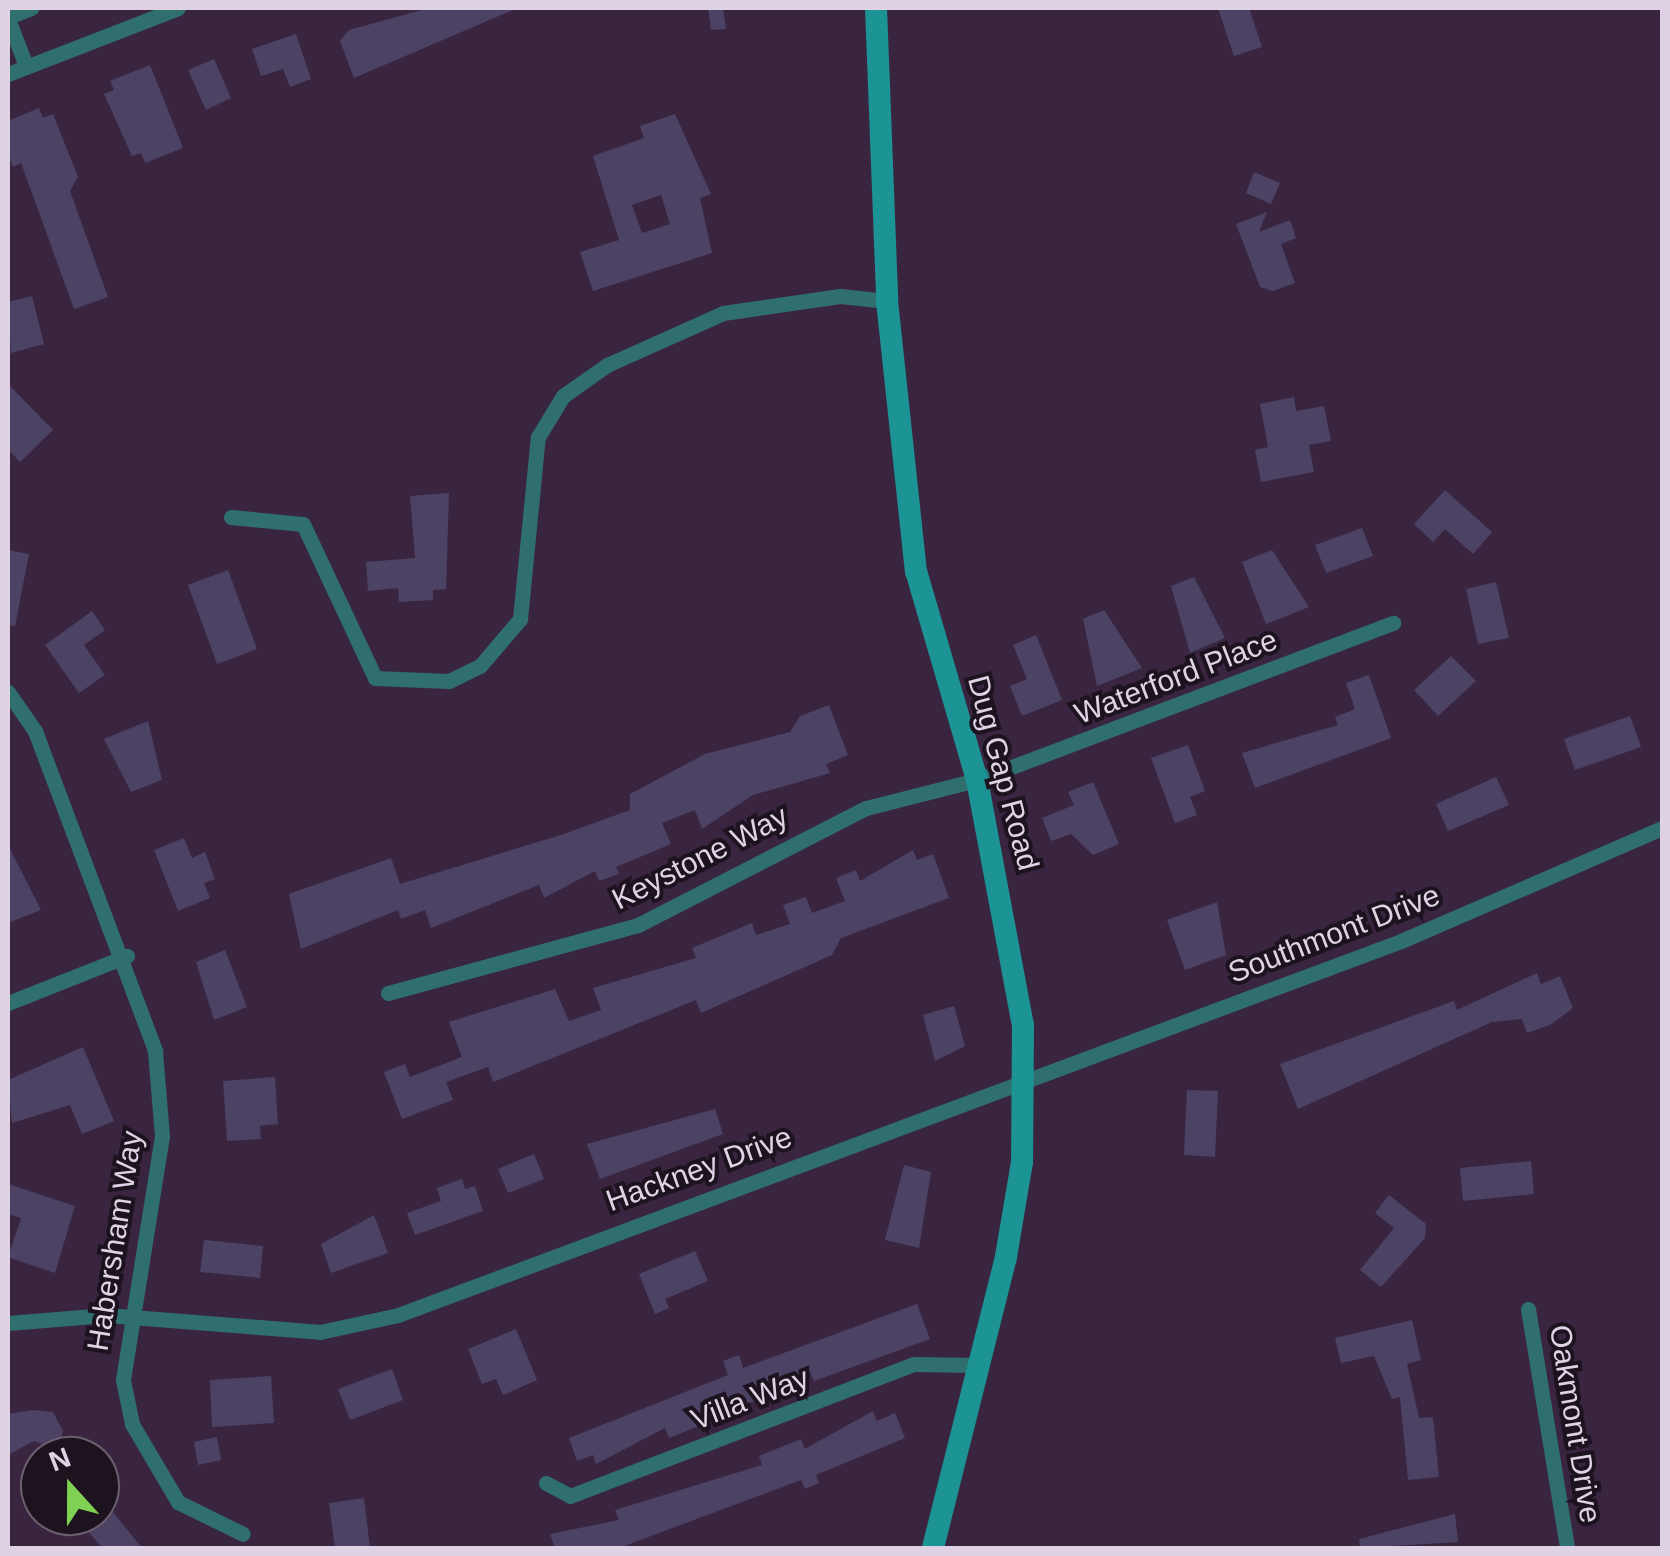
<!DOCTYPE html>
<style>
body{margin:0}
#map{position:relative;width:1670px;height:1556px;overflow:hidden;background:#3a2541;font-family:Helvetica,sans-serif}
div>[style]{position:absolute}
.building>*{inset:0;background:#4b4264}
.street>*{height:15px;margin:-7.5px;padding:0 7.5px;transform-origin:7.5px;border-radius:7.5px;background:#306f70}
.secondary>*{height:22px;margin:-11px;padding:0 11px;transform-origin:11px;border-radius:11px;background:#1c9395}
span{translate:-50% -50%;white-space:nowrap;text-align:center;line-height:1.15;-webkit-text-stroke:8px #1c131f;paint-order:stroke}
.street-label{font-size:30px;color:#dfd2e4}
.frame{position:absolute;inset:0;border:10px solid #dfd2e4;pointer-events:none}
.north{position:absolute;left:20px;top:1436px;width:100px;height:100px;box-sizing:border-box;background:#1c131f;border:2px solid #6a5f6e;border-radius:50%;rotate:339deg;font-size:28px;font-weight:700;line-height:40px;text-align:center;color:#dfd2e4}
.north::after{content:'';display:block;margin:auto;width:35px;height:45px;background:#7ed153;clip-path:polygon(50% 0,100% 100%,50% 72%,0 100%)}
</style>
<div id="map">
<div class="building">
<div style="clip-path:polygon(429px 8px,513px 10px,354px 78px,340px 41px,349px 30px)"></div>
<div style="clip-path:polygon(708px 8px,723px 8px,726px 29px,711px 30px)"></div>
<div style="clip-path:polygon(1218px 8px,1249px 8px,1262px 47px,1234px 56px)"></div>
<div style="clip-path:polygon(296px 34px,311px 79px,290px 87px,283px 69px,261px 76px,252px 49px)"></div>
<div style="clip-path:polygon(214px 59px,231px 98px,206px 110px,188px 70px)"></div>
<div style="clip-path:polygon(150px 65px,183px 148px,145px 163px,141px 153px,132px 156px,104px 94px,114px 90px,110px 81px)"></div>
<div style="clip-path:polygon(39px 108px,43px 118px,53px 114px,78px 177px,70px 191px,108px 297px,74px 309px,21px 163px,13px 167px,8px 154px,8px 121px)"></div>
<div style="clip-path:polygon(evenodd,675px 114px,711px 194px,700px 198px,712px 253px,593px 291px,580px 252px,619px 240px,593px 156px,644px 138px,640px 126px,675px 114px,661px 195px,670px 224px,642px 233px,632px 205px,661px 195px)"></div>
<div style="clip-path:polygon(1254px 172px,1280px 183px,1271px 204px,1246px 193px)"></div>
<div style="clip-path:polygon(1267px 212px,1259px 232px,1290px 220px,1296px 238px,1281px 244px,1295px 283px,1273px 291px,1260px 287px,1236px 224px)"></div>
<div style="clip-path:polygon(32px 296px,44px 344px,11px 353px,8px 302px)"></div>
<div style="clip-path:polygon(8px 384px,53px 430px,20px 462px,8px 449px)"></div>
<div style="clip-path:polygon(1294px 397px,1296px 411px,1324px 406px,1331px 441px,1309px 445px,1314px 472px,1261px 482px,1255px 450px,1268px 447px,1260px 404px)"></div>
<div style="clip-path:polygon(1445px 490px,1492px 532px,1473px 554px,1445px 529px,1433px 542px,1414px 524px)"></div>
<div style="clip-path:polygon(449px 493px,446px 589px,433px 590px,433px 600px,399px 602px,398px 588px,368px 591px,366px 562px,415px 558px,410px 496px)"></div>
<div style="clip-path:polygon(1362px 528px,1373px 556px,1326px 573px,1315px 545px)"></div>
<div style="clip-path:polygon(8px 550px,29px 554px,15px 626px,8px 625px)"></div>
<div style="clip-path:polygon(1272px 550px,1309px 607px,1266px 624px,1242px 562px)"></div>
<div style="clip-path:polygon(228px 570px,257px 649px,217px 664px,188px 585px)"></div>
<div style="clip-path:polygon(1194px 577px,1225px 638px,1190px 653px,1171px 586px)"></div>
<div style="clip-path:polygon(1496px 582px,1509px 638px,1478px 644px,1466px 589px)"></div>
<div style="clip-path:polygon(1104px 610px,1142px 668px,1097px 686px,1083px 619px)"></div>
<div style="clip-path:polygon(92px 611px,105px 630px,84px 645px,105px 675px,79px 693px,45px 645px)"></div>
<div style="clip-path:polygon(1036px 635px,1062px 700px,1022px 716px,1010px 686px,1027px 679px,1013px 645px)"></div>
<div style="clip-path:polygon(1451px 656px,1476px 681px,1438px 716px,1414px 690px)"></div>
<div style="clip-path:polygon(1369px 675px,1391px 738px,1255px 788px,1242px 753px,1338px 725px,1335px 717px,1355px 709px,1346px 683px)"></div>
<div style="clip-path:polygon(829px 705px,848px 755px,826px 764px,830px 773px,753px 795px,702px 829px,695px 810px,662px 823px,671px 844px,616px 867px,619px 874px,599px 881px,595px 871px,544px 898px,539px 885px,431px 928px,425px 910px,401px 919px,398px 910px,301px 949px,289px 894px,391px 858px,400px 884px,564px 834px,630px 810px,630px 794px,705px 754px,790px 732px,800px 716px)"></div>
<div style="clip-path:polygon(1630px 716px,1641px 747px,1575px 770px,1564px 739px)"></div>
<div style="clip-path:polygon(148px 721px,162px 780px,131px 792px,104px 739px)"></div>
<div style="clip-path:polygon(1188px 745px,1205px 791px,1190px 797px,1197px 815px,1175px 823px,1151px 758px)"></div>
<div style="clip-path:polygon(1496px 777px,1509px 805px,1448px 831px,1436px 804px)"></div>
<div style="clip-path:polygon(1093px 782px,1119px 844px,1093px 855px,1071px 834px,1051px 841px,1042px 818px,1074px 805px,1068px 792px)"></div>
<div style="clip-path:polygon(184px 838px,192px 858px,205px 852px,215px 879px,204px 883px,210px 898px,178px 911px,154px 850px)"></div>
<div style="clip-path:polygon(8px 845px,41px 910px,8px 923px)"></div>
<div style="clip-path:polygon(913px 850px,917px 860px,933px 854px,949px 898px,841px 938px,832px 955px,701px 1013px,696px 1000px,493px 1082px,488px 1067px,446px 1082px,453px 1100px,402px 1119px,384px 1072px,405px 1064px,410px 1077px,462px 1057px,449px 1022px,555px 989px,569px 1021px,601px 1010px,593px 988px,696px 958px,692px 948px,752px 923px,756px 935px,790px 924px,783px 905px,806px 897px,812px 913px,845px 901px,836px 878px,856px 870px,860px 881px)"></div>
<div style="clip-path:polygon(1217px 902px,1226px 955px,1185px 970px,1167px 920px)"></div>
<div style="clip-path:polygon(225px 950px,247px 1007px,214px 1020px,196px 962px)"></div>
<div style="clip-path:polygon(1537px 973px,1541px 984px,1560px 976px,1573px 1008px,1550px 1025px,1527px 1033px,1522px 1019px,1492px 1022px,1298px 1109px,1280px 1064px,1454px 1001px,1457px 1010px)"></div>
<div style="clip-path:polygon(954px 1006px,965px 1046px,935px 1061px,923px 1015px)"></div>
<div style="clip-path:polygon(83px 1047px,114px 1121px,82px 1134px,70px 1105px,12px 1123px,8px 1080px)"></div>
<div style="clip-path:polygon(275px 1077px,278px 1124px,260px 1126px,261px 1139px,227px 1141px,223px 1081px)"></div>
<div style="clip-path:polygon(1187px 1090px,1218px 1091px,1215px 1157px,1184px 1155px)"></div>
<div style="clip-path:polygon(715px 1109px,723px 1134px,600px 1179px,587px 1144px)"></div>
<div style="clip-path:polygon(534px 1154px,544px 1179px,508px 1193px,498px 1169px)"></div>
<div style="clip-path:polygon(1531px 1161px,1534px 1194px,1463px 1201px,1460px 1168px)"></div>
<div style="clip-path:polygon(904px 1165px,931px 1172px,919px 1248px,885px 1240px)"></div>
<div style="clip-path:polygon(462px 1179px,465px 1189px,475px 1186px,483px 1211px,415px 1235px,407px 1213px,441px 1201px,437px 1188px)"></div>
<div style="clip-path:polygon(8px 1184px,75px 1206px,55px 1273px,8px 1257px,21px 1218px,8px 1214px)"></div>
<div style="clip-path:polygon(1389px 1195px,1426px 1224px,1425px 1238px,1381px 1287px,1360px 1270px,1394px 1228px,1375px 1213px)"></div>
<div style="clip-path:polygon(374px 1215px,388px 1253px,331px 1273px,321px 1244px)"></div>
<div style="clip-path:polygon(204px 1240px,263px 1246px,260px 1278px,200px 1272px)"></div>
<div style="clip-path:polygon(695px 1251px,708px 1281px,665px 1299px,669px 1308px,655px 1314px,639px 1274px)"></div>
<div style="clip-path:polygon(917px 1304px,930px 1339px,814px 1381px,810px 1372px,781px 1383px,785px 1395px,710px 1411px,714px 1420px,669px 1438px,665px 1428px,596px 1464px,593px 1455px,577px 1461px,569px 1438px,728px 1375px,723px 1361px,739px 1355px,743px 1368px)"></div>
<div style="clip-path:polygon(1412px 1320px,1421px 1360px,1407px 1364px,1419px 1418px,1433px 1417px,1439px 1477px,1408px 1480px,1400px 1397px,1392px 1399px,1374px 1356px,1341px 1363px,1335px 1338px)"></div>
<div style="clip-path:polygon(516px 1329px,537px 1380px,503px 1395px,496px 1379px,482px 1384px,468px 1349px)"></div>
<div style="clip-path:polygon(392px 1369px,403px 1400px,350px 1420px,338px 1389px)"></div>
<div style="clip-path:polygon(271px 1376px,274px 1423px,212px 1427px,210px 1380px)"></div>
<div style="clip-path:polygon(33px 1410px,53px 1412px,63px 1431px,58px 1449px,34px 1441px,8px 1455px,8px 1414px)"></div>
<div style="clip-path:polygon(873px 1411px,877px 1421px,895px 1413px,905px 1438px,816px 1475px,819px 1483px,805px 1489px,801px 1480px,619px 1548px,555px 1548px,550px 1534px,619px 1520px,615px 1510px,762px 1465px,759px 1456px,801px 1439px,805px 1449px)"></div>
<div style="clip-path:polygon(217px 1437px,221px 1460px,198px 1465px,194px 1442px)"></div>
<div style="clip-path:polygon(364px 1498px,370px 1548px,335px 1548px,329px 1503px)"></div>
<div style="clip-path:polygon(112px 1511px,142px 1548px,102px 1548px,87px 1530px)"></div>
<div style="clip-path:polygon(1455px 1514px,1458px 1542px,1360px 1548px,1359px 1539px)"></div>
</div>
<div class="street">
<div style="left:8px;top:17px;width:25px;rotate:-21deg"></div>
<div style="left:8px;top:19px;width:50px;rotate:69deg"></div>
<div style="left:8px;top:74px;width:182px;rotate:-21.2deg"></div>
<div style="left:231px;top:517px;width:72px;rotate:5.6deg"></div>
<div style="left:303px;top:524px;width:170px;rotate:64.9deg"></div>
<div style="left:375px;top:678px;width:74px;rotate:2.3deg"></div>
<div style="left:449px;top:681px;width:34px;rotate:-26deg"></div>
<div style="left:480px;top:666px;width:62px;rotate:-49.6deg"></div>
<div style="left:520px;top:619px;width:183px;rotate:-84.4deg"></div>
<div style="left:538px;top:437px;width:48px;rotate:-58.6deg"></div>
<div style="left:563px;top:396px;width:54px;rotate:-35.2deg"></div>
<div style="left:607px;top:365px;width:127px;rotate:-24.1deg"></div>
<div style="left:723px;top:313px;width:118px;rotate:-8.3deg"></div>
<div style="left:840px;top:296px;width:47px;rotate:6.1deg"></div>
<div style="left:8px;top:692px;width:47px;rotate:55.3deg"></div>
<div style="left:35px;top:731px;width:342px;rotate:69.4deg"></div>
<div style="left:155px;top:1051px;width:85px;rotate:85.3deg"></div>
<div style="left:162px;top:1136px;width:247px;rotate:99.1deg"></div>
<div style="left:123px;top:1380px;width:45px;rotate:78.4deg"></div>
<div style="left:132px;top:1424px;width:91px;rotate:59.5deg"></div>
<div style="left:178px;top:1502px;width:72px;rotate:26.2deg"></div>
<div style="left:388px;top:993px;width:259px;rotate:-15.2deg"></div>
<div style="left:638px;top:925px;width:256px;rotate:-27.2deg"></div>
<div style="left:866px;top:808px;width:114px;rotate:-14.2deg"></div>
<div style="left:977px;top:780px;width:445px;rotate:-20.7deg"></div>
<div style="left:8px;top:1003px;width:128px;rotate:-21.6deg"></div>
<div style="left:1528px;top:1309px;width:242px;rotate:80.7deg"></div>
<div style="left:8px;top:1323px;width:98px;rotate:-4.7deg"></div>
<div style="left:106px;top:1315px;width:215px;rotate:4.5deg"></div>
<div style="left:320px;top:1332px;width:80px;rotate:-12.3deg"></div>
<div style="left:398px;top:1315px;width:1070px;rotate:-20.45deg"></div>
<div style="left:1401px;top:941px;width:284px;rotate:-23.4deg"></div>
<div style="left:546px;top:1483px;width:27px;rotate:28deg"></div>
<div style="left:570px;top:1496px;width:368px;rotate:-21deg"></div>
<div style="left:914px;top:1364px;width:63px;rotate:0.9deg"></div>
</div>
<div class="secondary">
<div style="left:876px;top:8px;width:293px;rotate:87.8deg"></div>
<div style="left:887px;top:301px;width:272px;rotate:83.9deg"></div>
<div style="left:916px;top:571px;width:218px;rotate:73.7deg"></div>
<div style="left:977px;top:780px;width:249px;rotate:79.4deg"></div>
<div style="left:1023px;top:1025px;width:137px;rotate:90.4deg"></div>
<div style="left:1022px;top:1162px;width:96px;rotate:99.6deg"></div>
<div style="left:1006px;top:1257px;width:300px;rotate:104.1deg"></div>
</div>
<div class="street-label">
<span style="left:1176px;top:677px;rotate:-21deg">Waterford Place</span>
<span style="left:1003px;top:773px;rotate:75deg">Dug Gap Road</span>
<span style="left:700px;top:858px;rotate:-27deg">Keystone Way</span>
<span style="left:1334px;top:934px;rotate:-21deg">Southmont Drive</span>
<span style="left:699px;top:1169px;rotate:-20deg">Hackney Drive</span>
<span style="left:115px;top:1241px;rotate:-81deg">Habersham Way</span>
<span style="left:750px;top:1399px;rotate:-21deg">Villa Way</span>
<span style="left:1575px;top:1424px;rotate:81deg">Oakmont Drive</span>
</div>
<div class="frame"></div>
<div class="north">N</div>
</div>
